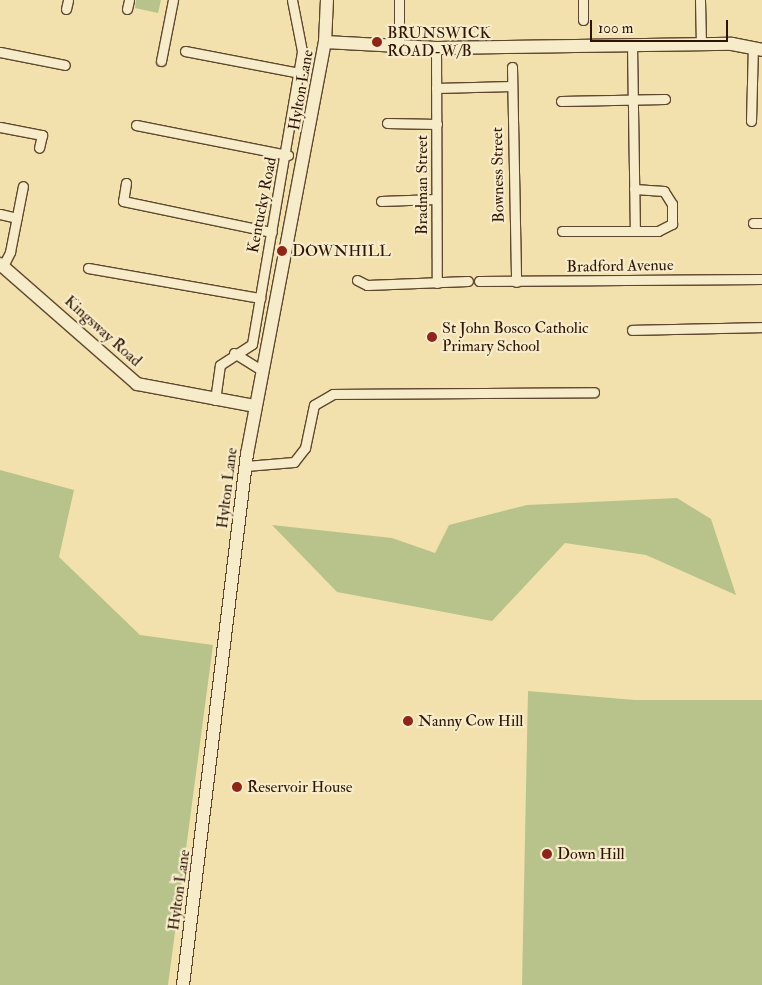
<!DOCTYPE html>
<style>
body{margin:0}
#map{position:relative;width:762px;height:985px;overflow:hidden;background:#f2e1ad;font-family:"IM FELL Double Pica",serif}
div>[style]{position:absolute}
.green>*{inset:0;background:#b8c38c}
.roads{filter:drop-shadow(1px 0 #5f472e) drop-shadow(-1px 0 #5f472e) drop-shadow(0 1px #5f472e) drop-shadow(0 -1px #5f472e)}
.street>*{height:9px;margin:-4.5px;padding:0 4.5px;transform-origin:4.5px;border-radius:4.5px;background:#f7ecca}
.secondary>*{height:12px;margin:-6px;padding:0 6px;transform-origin:6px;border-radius:6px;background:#f7ecca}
.dots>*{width:14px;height:14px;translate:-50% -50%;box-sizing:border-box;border:2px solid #f7ecca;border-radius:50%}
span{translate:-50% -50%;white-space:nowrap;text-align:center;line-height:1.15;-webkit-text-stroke:4.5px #f7ecca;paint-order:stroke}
.poi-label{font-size:16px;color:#2e1403}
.left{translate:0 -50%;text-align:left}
.street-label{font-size:16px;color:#2e1403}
.scale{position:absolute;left:590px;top:20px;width:138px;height:22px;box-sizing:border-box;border:2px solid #2e1403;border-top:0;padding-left:6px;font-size:15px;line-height:18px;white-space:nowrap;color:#2e1403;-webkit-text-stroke:4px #f7ecca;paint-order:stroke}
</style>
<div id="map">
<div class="green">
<div style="clip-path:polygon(136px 0,161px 0,158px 13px,135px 8px)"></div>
<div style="clip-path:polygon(0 470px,74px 490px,59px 557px,140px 635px,213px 645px,168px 985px,0 985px)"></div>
<div style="clip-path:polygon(677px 498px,711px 519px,736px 595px,646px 555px,565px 543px,492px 621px,337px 592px,272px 525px,392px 538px,435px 553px,449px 525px,527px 505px)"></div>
<div style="clip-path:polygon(528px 691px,635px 700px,762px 700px,762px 985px,522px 985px)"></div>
</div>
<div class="roads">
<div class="street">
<div style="left:583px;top:0;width:20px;rotate:90deg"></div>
<div style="left:700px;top:0;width:45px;rotate:88.7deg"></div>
<div style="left:66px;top:9px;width:9px;rotate:-77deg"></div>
<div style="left:127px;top:9px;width:9px;rotate:-77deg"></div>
<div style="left:632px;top:45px;width:186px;rotate:89.1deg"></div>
<div style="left:399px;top:47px;width:47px;rotate:-90deg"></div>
<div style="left:436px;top:48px;width:235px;rotate:89.8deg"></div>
<div style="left:185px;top:51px;width:116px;rotate:10.9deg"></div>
<div style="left:0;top:52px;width:66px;rotate:11.3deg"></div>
<div style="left:161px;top:61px;width:62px;rotate:-78.9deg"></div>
<div style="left:512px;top:67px;width:215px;rotate:88.9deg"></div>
<div style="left:436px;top:88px;width:76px;rotate:-1.5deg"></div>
<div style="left:561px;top:101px;width:104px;rotate:-1.1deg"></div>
<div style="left:751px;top:121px;width:74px;rotate:-88.5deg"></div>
<div style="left:387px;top:123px;width:50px;rotate:1.1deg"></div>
<div style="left:136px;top:125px;width:155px;rotate:11.2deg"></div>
<div style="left:0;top:127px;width:43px;rotate:10.8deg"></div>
<div style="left:42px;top:135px;width:13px;rotate:103deg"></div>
<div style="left:126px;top:183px;width:18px;rotate:99deg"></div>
<div style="left:123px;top:201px;width:152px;rotate:11.8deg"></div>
<div style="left:381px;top:201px;width:55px;rotate:-2.1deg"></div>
<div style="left:0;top:214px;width:17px;rotate:13deg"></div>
<div style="left:753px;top:223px;width:9px"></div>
<div style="left:562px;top:231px;width:96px"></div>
<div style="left:658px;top:231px;width:16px;rotate:-27deg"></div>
<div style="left:672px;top:224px;width:20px;rotate:-90deg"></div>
<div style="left:672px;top:204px;width:15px;rotate:-122deg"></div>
<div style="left:664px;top:191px;width:30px;rotate:-176deg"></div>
<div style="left:3px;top:266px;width:16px;rotate:-63deg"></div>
<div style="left:10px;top:252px;width:67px;rotate:-78.9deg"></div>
<div style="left:88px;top:268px;width:175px;rotate:9.9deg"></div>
<div style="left:357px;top:280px;width:11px;rotate:27deg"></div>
<div style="left:367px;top:285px;width:101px;rotate:-2.3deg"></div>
<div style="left:479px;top:281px;width:283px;rotate:-0.4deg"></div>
<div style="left:632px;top:330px;width:130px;rotate:-1.3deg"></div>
<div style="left:234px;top:353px;width:34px;rotate:32deg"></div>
<div style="left:215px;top:400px;width:35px;rotate:-82deg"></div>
<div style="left:220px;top:365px;width:38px;rotate:-33deg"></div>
<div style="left:252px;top:344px;width:297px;rotate:-80.3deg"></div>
<div style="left:302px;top:51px;width:52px;rotate:-101.1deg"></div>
<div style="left:246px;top:466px;width:48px;rotate:-4.8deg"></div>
<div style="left:294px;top:462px;width:18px;rotate:-52deg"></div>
<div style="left:305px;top:448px;width:44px;rotate:-78.2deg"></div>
<div style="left:314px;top:405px;width:22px;rotate:-30deg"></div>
<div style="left:333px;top:394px;width:261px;rotate:-0.4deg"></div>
</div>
<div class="secondary">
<div style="left:325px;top:42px;width:111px;rotate:3.1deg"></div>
<div style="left:436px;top:48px;width:296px;rotate:-0.8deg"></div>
<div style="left:732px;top:44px;width:31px;rotate:11deg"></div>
<div style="left:0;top:264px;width:182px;rotate:41.2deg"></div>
<div style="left:137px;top:384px;width:120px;rotate:10.6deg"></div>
<div style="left:183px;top:985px;width:535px;rotate:-83.13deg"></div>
<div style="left:247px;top:454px;width:419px;rotate:-79.3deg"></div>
<div style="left:325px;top:42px;width:42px;rotate:-87.3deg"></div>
</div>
</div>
<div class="dots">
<div style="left:377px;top:42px;background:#8f2418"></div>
<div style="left:282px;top:251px;background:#8f2418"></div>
<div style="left:432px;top:337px;background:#8f2418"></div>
<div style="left:408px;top:721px;background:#8f2418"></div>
<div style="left:237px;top:787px;background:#8f2418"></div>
<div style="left:547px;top:854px;background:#8f2418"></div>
</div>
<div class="poi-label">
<span class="left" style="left:387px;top:42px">BRUNSWICK<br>ROAD-W/B</span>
<span class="left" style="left:292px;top:251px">DOWNHILL</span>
<span class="left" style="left:442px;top:337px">St John Bosco Catholic<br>Primary School</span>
<span class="left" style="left:418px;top:721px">Nanny Cow Hill</span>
<span class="left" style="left:247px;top:787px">Reservoir House</span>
<span class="left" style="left:557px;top:854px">Down Hill</span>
</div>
<div class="street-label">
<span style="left:301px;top:90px;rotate:-80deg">Hylton Lane</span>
<span style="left:498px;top:175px;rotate:-91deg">Bowness Street</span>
<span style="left:422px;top:185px;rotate:-90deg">Bradman Street</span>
<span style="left:262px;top:205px;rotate:-79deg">Kentucky Road</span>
<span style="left:620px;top:266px;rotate:-1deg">Bradford Avenue</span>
<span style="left:103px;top:331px;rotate:42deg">Kingsway Road</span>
<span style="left:227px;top:488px;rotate:-83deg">Hylton Lane</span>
<span style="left:179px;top:890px;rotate:-82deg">Hylton Lane</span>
</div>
<div class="scale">100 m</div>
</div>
